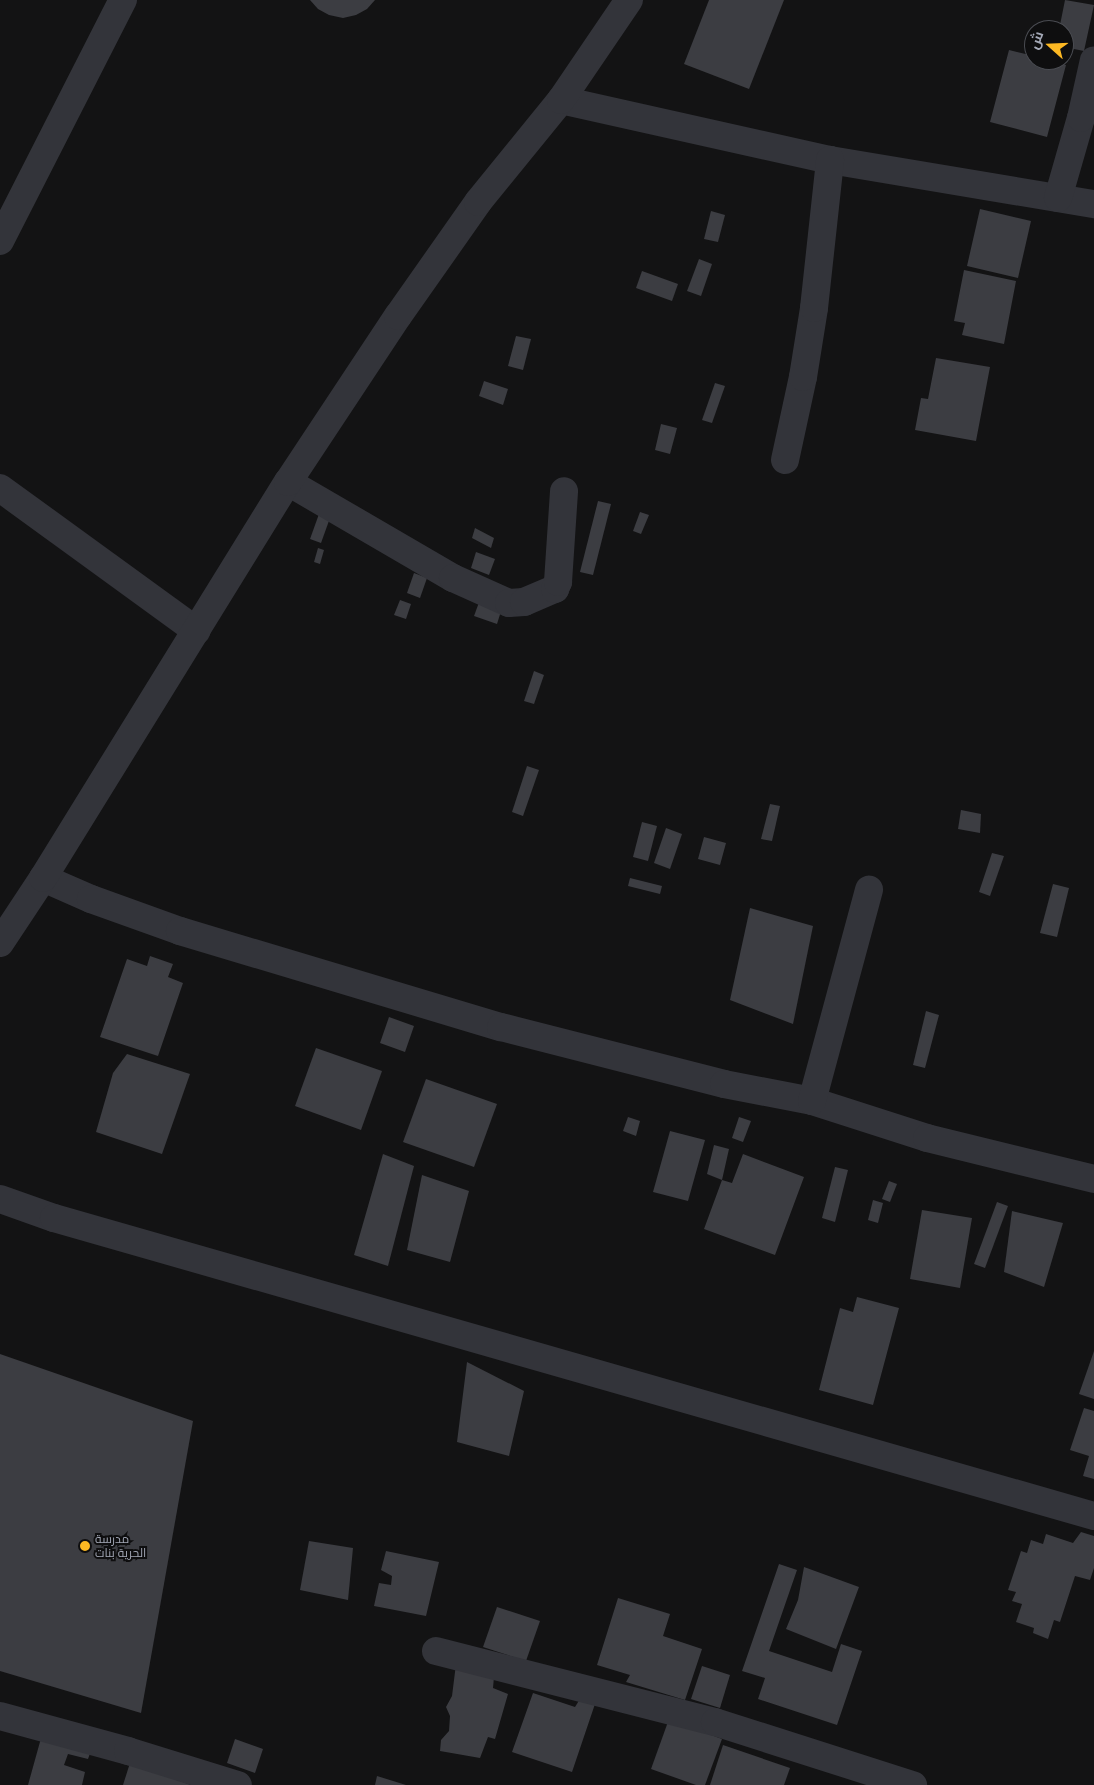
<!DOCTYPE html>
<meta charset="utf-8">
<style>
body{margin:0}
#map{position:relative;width:1094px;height:1785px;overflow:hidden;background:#131314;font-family:"Golos Text",Cairo,sans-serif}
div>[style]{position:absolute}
.building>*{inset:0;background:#3c3d42}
.minor>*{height:28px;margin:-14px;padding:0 14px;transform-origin:14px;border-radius:14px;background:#33343a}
.dots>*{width:14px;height:14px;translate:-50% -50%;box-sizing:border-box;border:2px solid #0e0e0f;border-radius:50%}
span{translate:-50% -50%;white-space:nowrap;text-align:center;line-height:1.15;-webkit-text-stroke:4px #0e0e0f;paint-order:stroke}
.poi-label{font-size:12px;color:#a3a8b6}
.left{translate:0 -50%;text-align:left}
.north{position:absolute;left:1024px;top:20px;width:50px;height:50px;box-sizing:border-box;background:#0e0e0f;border:1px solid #4a4c52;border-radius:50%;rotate:290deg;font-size:14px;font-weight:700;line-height:20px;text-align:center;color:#a3a8b6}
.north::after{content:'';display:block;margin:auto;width:18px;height:22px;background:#fcb823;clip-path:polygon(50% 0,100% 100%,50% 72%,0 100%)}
</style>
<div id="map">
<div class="building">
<div style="clip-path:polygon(310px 0,375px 0,367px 9px,356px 15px,343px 18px,329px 15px,318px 9px)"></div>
<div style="clip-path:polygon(709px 0,784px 0,749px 89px,684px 64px)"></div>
<div style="clip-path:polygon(1065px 0,1094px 5px,1084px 51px,1064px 47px,1064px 30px,1059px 30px)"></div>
<div style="clip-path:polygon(1009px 50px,1034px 56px,1034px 60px,1049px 60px,1066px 65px,1047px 137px,990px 122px)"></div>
<div style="clip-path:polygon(980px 209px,1031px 221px,1018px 278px,967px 266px)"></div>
<div style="clip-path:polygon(711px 211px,725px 215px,718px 242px,704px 239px)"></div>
<div style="clip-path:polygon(699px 259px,712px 264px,701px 296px,687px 291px)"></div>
<div style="clip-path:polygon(964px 270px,1016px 281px,1004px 344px,962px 335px,965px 323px,954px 321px)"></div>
<div style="clip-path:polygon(642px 271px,678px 284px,672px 301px,636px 288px)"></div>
<div style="clip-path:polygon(516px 336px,531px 339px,523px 370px,508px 366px)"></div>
<div style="clip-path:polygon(936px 358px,990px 367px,976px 441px,915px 430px,921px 398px,928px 399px)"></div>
<div style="clip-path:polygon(484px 381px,508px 389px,503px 405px,479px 396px)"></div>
<div style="clip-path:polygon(715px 383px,725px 386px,712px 423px,702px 420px)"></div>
<div style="clip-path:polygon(661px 424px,677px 428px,670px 454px,655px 450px)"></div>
<div style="clip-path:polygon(598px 501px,611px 504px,593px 575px,580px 572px)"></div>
<div style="clip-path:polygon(640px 512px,649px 515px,641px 534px,633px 531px)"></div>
<div style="clip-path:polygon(319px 514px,330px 518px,321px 543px,310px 539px)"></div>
<div style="clip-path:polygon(475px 528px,494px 538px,491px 548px,472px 538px)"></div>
<div style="clip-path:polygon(318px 548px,324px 550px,320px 564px,314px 562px)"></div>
<div style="clip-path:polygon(476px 552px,495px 559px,489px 575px,471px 568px)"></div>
<div style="clip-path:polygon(414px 573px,427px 578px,420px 598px,407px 593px)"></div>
<div style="clip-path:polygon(481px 597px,503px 605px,497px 624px,474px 616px)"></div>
<div style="clip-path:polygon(400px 600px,411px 604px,406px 619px,394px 615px)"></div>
<div style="clip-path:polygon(534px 671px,544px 675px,534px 704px,524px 701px)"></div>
<div style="clip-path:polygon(527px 766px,539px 770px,523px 816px,512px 812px)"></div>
<div style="clip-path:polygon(770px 804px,780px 806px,772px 841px,761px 839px)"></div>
<div style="clip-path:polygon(961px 810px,981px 814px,980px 833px,958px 829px)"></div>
<div style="clip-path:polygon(642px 822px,657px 826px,648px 861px,633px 857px)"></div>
<div style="clip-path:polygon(666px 828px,682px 834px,670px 869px,654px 863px)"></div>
<div style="clip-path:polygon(704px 837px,726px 843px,720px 865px,698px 859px)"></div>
<div style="clip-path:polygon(992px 853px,1004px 856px,990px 896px,979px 892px)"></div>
<div style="clip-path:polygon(630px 878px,662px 886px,660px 894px,628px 886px)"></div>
<div style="clip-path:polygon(1053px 884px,1069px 888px,1057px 937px,1040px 933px)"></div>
<div style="clip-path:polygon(750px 908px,813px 926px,793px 1024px,730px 1000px)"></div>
<div style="clip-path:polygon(150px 956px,173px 964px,168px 977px,183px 983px,158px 1056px,100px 1037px,127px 959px,147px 966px)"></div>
<div style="clip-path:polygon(926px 1011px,939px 1015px,925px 1068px,913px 1065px)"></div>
<div style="clip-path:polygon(389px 1017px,414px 1026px,405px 1052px,380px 1043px)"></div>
<div style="clip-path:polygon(316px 1048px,382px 1071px,361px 1130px,295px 1106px)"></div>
<div style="clip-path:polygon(127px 1054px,190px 1074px,162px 1154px,96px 1132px,113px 1073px)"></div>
<div style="clip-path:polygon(426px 1079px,497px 1104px,474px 1167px,403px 1142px)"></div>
<div style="clip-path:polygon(628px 1117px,640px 1121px,636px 1136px,623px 1131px)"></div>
<div style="clip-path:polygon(739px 1117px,751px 1121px,743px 1142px,732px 1138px)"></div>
<div style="clip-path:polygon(670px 1131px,705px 1140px,688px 1201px,653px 1192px)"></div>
<div style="clip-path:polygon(714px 1145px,729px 1149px,722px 1180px,732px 1183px,743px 1154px,804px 1177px,775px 1255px,704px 1229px,722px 1180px,707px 1174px)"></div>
<div style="clip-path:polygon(383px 1154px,414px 1166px,388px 1266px,354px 1255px)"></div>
<div style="clip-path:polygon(835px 1167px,848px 1170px,835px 1222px,822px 1218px)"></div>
<div style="clip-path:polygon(422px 1175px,469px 1191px,450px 1262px,407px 1250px)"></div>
<div style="clip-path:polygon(889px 1181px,897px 1184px,890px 1202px,882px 1199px)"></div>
<div style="clip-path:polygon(873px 1200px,883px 1203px,878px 1223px,868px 1220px)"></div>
<div style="clip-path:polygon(997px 1202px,1008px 1206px,985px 1268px,974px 1264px)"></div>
<div style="clip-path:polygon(922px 1210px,972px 1218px,960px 1288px,910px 1279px)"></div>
<div style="clip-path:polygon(1012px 1211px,1063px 1223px,1044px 1287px,1004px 1272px)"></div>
<div style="clip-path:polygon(857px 1297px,899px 1308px,873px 1405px,819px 1390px,840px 1308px,853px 1312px)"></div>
<div style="clip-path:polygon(1094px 1351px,1094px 1399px,1079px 1394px)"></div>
<div style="clip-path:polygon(0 1354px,193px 1421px,141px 1713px,0 1671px)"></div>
<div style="clip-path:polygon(467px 1362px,524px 1391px,509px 1456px,457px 1442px)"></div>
<div style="clip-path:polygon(1084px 1408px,1094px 1411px,1094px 1479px,1083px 1476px,1089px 1456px,1070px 1450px)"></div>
<div style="clip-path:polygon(1081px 1532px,1094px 1536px,1094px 1568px,1090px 1580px,1075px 1576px,1060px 1622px,1054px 1620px,1048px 1639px,1033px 1633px,1034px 1628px,1016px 1622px,1022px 1604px,1012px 1601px,1016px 1592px,1008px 1590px,1021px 1551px,1027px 1553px,1031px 1540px,1043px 1544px,1046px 1534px,1073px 1543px)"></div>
<div style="clip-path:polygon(309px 1541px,353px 1548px,348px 1600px,300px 1590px)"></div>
<div style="clip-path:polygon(386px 1551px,439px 1562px,426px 1616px,374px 1606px,379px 1583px,391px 1585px,392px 1576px,381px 1570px)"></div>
<div style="clip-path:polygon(779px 1564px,797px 1570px,769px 1651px,832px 1672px,841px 1644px,862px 1651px,837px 1725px,758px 1699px,765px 1678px,742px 1671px)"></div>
<div style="clip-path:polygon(804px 1567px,859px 1587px,836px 1649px,786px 1629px,798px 1600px)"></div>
<div style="clip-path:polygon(618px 1598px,670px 1614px,663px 1636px,702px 1649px,685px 1700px,626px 1682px,630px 1675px,597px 1665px)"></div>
<div style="clip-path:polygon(497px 1607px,540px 1621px,526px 1661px,483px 1647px)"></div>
<div style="clip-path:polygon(456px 1664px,494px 1677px,493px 1688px,508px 1694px,495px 1739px,488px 1737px,480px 1758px,440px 1751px,441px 1740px,449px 1731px,450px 1716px,446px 1707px,452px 1696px)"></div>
<div style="clip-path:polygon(702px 1666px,730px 1675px,720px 1708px,691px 1699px)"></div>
<div style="clip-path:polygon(533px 1693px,575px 1707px,580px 1699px,595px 1704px,572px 1772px,512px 1752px)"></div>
<div style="clip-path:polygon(669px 1719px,722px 1739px,705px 1785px,696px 1785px,651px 1769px)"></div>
<div style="clip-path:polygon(43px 1731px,93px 1745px,88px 1759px,68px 1754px,64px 1765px,85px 1772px,82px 1785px,28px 1785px)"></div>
<div style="clip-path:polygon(235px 1739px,263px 1749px,255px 1773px,227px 1763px)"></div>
<div style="clip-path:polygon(723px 1745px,790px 1768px,784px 1785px,710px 1785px)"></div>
<div style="clip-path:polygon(130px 1763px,191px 1785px,123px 1785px)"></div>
<div style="clip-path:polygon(377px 1776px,406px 1785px,375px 1785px)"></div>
</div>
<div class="minor">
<div style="left:561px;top:100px;width:276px;rotate:12.6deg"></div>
<div style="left:830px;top:160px;width:268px;rotate:9.5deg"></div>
<div style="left:1058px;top:198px;width:83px;rotate:-74deg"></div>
<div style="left:1081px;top:118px;width:59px;rotate:-77.4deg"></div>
<div style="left:0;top:241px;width:271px;rotate:-63deg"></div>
<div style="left:785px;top:460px;width:85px;rotate:-77.8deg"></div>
<div style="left:803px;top:377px;width:70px;rotate:-80.9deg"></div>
<div style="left:814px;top:308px;width:149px;rotate:-83.8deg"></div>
<div style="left:288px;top:482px;width:191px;rotate:30.2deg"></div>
<div style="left:453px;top:578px;width:61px;rotate:24.1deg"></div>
<div style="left:509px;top:603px;width:15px;rotate:-4deg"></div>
<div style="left:524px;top:602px;width:34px;rotate:-23deg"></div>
<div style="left:555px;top:589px;width:8px;rotate:-67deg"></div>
<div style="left:558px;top:582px;width:91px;rotate:-86.2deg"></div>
<div style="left:0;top:488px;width:243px;rotate:36deg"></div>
<div style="left:43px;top:878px;width:52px;rotate:23.6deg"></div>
<div style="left:91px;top:899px;width:95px;rotate:19.8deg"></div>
<div style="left:180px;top:931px;width:335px;rotate:16.7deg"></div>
<div style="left:501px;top:1027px;width:230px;rotate:14.3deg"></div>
<div style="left:724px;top:1084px;width:90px;rotate:10.9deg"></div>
<div style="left:812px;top:1101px;width:121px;rotate:17.8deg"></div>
<div style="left:927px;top:1138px;width:172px;rotate:13.8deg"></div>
<div style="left:0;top:943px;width:78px;rotate:-56.5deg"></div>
<div style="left:43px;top:878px;width:466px;rotate:-58.3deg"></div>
<div style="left:288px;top:482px;width:199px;rotate:-56.5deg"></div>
<div style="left:398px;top:316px;width:139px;rotate:-54.9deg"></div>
<div style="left:478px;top:202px;width:132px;rotate:-50.9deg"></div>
<div style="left:561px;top:100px;width:121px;rotate:-55.8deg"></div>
<div style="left:812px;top:1101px;width:219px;rotate:-74.9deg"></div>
<div style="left:0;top:1199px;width:57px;rotate:19.4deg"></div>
<div style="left:54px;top:1218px;width:1082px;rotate:15.99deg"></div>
<div style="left:436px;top:1651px;width:288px;rotate:14.3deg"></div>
<div style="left:715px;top:1722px;width:208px;rotate:17.7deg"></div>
<div style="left:0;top:1716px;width:133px;rotate:15.3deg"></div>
<div style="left:128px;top:1751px;width:115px;rotate:17.2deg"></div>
</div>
<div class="dots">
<div style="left:85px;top:1546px;background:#fcb823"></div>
</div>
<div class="poi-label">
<span class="left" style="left:95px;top:1546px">مدرسة<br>الحرية بنات</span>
</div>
<div class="north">ش</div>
</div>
